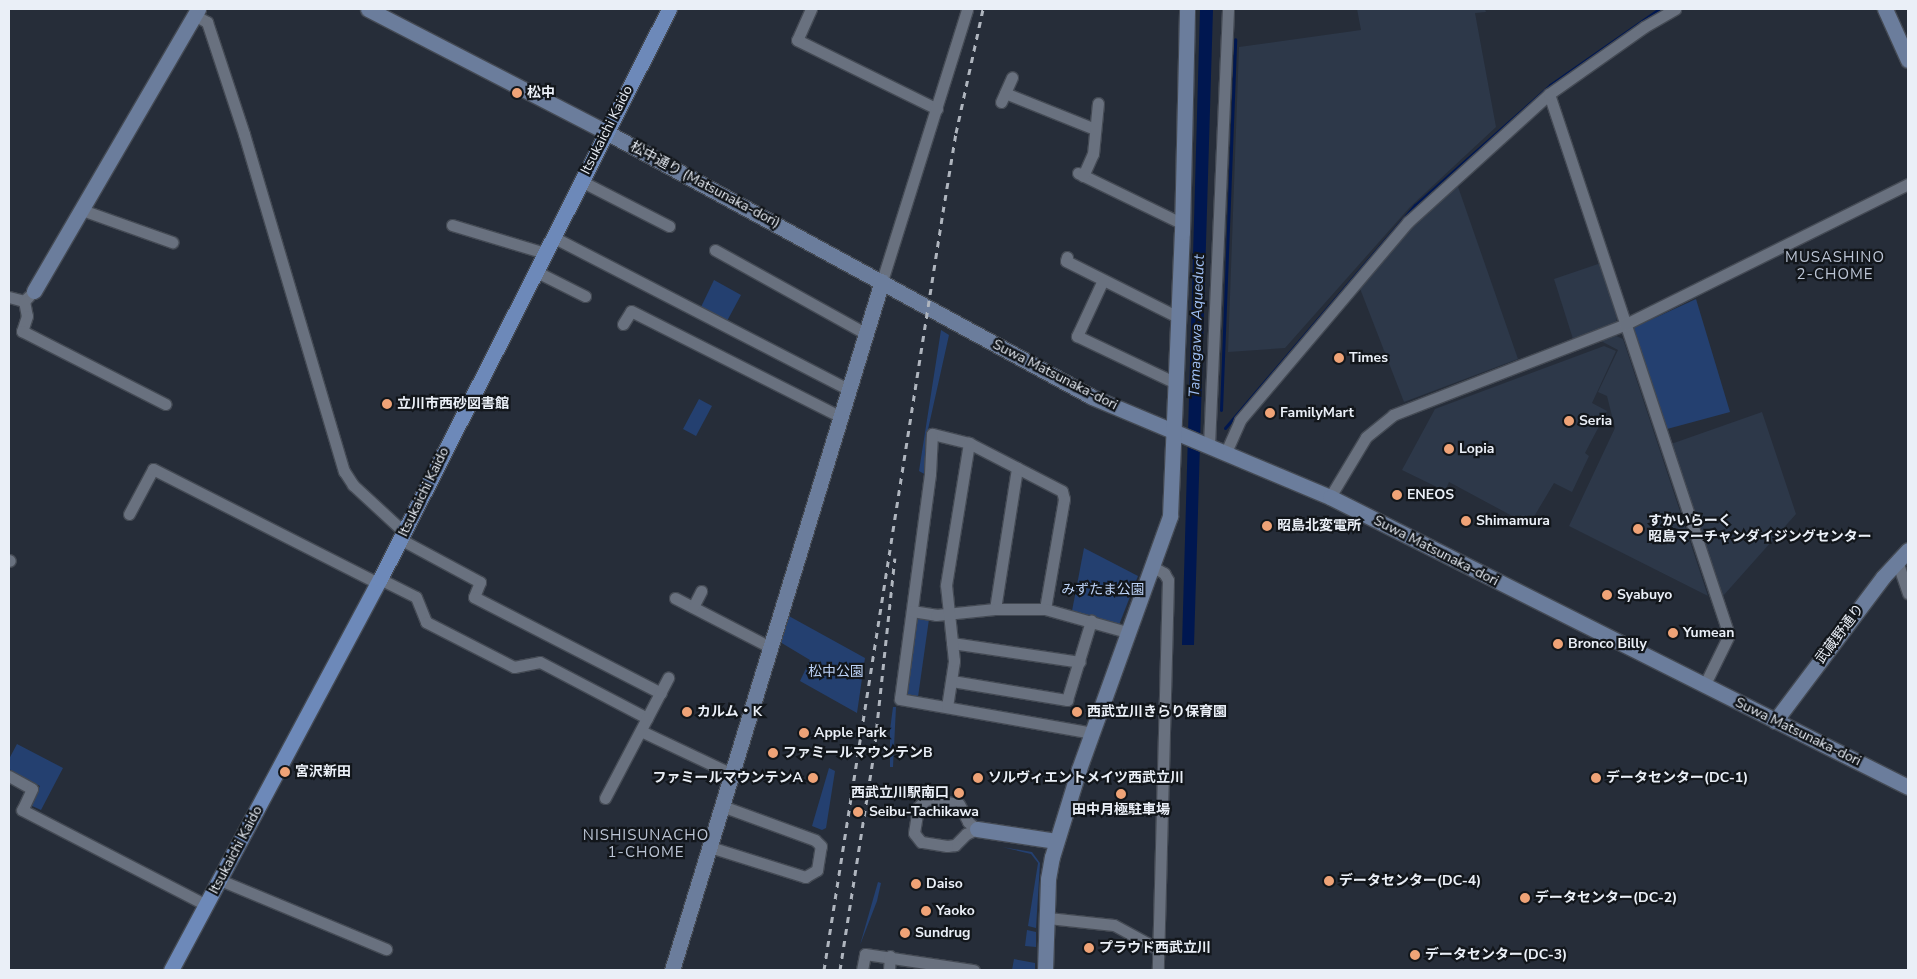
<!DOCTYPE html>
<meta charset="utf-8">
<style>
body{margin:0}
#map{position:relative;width:1917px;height:979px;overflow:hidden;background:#262d39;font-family:"Nunito Sans","Noto Sans JP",sans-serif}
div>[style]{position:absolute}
.built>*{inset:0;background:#2d3849}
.green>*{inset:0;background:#244070}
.water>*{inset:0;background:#001750}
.stream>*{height:3px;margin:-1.5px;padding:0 1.5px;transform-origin:1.5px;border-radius:1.5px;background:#001750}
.roads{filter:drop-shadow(1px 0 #444a54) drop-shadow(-1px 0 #444a54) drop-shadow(0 1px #444a54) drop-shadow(0 -1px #444a54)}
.street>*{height:11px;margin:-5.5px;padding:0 5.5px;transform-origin:5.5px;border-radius:5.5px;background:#69717f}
.secondary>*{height:15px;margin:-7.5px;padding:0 7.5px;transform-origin:7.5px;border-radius:7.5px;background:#6b7d9c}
.primary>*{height:15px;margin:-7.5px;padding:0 7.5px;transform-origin:7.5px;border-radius:7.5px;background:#6d89b9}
.rail>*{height:3px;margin-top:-1.5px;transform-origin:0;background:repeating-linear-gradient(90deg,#afb5be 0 6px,transparent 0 12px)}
.dots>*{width:14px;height:14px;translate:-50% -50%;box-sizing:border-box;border:2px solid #12161b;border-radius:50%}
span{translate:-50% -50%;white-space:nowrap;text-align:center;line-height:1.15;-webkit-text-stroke:4.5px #12161b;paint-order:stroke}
.poi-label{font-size:14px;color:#eaeff7;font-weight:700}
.left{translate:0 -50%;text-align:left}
.right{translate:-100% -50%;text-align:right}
.street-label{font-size:14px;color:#eaeff7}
.park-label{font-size:14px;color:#bdd3f7}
.neighbourhood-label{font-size:15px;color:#bcc5d5;letter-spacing:1px}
.water-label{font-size:15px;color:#9fbff4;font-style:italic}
.frame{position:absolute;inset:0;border:10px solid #eaeff7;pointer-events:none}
</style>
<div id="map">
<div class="built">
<div style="clip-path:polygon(1357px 9px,1485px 9px,1486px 12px,1475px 13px,1496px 127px,1410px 207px,1285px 348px,1228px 352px,1239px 47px,1361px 30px)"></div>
<div style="clip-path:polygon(1456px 181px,1518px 359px,1404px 402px,1359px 286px,1407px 230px)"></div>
<div style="clip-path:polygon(1601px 263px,1618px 314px,1616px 322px,1573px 339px,1554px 279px)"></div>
<div style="clip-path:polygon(1616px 336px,1623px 339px,1708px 596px,1569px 526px,1615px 428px,1607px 396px,1598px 392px,1618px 350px,1601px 341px)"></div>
<div style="clip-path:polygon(1604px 346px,1616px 351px,1592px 403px,1607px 411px,1585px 453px,1589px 456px,1572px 492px,1554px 483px,1529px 525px,1449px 482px,1445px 491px,1402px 470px,1435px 409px)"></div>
<div style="clip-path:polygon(1762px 412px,1796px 514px,1723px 596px,1671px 444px)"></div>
</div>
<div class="green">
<div style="clip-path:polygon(714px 280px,741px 295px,727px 321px,701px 307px)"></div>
<div style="clip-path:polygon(1696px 299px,1730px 412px,1667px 429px,1633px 328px)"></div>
<div style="clip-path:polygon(941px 330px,949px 335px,927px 434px,926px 475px,919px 471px)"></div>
<div style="clip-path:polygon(699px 399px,712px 406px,696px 436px,683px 429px)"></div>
<div style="clip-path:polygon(1084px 548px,1138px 576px,1119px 625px,1072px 611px)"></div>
<div style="clip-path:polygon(787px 615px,865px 658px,857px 713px,800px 681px,810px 660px,780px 642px)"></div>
<div style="clip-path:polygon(919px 617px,929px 619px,918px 697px,907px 695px,905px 690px,915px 621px)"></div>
<div style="clip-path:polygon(893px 707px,896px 707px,893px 767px,890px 767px,890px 730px)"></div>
<div style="clip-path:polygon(17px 744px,63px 768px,41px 810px,30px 805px,40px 786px,9px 769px,9px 759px)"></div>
<div style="clip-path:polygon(829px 768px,835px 771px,826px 828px,822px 830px,812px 826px)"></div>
<div style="clip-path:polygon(1002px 847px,1032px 852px,1040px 863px,1036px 928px,1028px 926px,1038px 863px,1031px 854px)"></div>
<div style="clip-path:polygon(878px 882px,881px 883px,877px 901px,860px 945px)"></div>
<div style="clip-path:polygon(1027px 930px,1036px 932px,1036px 947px,1025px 946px)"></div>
<div style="clip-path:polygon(1014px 959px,1035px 963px,1035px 970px,1012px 970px)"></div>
</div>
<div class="water">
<div style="clip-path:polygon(1200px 9px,1213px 9px,1194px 645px,1182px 645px)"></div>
</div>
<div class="stream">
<div style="left:1221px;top:410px;width:371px;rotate:-87.8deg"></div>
<div style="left:1225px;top:428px;width:293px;rotate:-49.6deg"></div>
<div style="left:1415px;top:205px;width:181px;rotate:-41.6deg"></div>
<div style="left:1550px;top:85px;width:133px;rotate:-34.9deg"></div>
</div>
<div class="roads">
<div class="street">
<div style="left:811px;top:9px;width:34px;rotate:114deg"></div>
<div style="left:797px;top:40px;width:156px;rotate:26.2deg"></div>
<div style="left:194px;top:15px;width:15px;rotate:28deg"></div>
<div style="left:207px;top:22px;width:118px;rotate:71.7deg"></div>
<div style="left:244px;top:134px;width:352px;rotate:73.5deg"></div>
<div style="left:344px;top:471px;width:17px;rotate:57deg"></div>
<div style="left:353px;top:485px;width:69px;rotate:42.7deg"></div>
<div style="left:1005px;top:93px;width:97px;rotate:21.8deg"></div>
<div style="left:1549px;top:94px;width:570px;rotate:71.6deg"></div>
<div style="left:1729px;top:635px;width:57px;rotate:116.1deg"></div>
<div style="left:1001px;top:102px;width:27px;rotate:-66deg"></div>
<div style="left:1078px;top:173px;width:117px;rotate:25.9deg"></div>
<div style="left:1083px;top:176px;width:24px;rotate:-66deg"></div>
<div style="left:1093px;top:154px;width:51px;rotate:-84.4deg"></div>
<div style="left:581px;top:181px;width:99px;rotate:27.1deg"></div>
<div style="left:82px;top:210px;width:96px;rotate:19.6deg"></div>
<div style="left:452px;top:225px;width:97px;rotate:16.8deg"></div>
<div style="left:553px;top:237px;width:333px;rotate:27.3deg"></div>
<div style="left:715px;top:250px;width:171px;rotate:29deg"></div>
<div style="left:1067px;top:257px;width:4px;rotate:104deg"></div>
<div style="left:1066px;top:261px;width:125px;rotate:26.6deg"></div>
<div style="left:535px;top:271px;width:56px;rotate:26.6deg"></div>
<div style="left:1103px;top:280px;width:62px;rotate:114.9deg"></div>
<div style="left:1077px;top:336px;width:110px;rotate:25.4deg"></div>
<div style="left:882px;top:281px;width:285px;rotate:-72.6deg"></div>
<div style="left:9px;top:297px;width:16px;rotate:15deg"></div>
<div style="left:24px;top:301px;width:7px;rotate:-45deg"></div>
<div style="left:24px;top:301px;width:15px;rotate:79deg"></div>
<div style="left:27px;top:316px;width:16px;rotate:108deg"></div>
<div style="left:22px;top:331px;width:161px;rotate:27deg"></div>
<div style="left:623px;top:324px;width:15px;rotate:-58deg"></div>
<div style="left:631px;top:311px;width:235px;rotate:26.8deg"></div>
<div style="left:1209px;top:445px;width:436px;rotate:-87.5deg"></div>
<div style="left:1226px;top:452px;width:35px;rotate:-66deg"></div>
<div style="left:1240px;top:420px;width:260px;rotate:-49.7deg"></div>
<div style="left:1408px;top:222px;width:190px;rotate:-42.2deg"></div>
<div style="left:1549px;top:94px;width:116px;rotate:-35.2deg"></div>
<div style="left:1644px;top:27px;width:36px;rotate:-30deg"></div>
<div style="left:1330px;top:497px;width:70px;rotate:-59deg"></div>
<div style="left:1366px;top:437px;width:35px;rotate:-39deg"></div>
<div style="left:1393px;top:415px;width:248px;rotate:-21.3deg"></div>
<div style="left:1624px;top:325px;width:317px;rotate:-26.4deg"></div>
<div style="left:129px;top:514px;width:51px;rotate:-61.9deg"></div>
<div style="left:153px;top:469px;width:252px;rotate:26.9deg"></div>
<div style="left:400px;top:539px;width:91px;rotate:28.3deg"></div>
<div style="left:480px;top:582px;width:16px;rotate:112deg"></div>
<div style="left:474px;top:597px;width:210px;rotate:27.2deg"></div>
<div style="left:9px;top:560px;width:1px;rotate:45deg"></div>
<div style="left:1897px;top:561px;width:34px;rotate:71deg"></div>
<div style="left:1153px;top:567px;width:13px;rotate:29deg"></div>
<div style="left:1164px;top:573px;width:8px;rotate:60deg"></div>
<div style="left:1168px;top:580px;width:390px;rotate:91.5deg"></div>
<div style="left:380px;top:579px;width:40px;rotate:26.6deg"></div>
<div style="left:416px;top:597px;width:27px;rotate:68deg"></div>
<div style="left:426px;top:622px;width:99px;rotate:27.1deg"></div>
<div style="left:514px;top:667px;width:26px;rotate:-11deg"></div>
<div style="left:540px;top:662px;width:121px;rotate:27.6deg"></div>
<div style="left:675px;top:598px;width:107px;rotate:27.3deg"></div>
<div style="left:693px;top:607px;width:18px;rotate:-63deg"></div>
<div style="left:995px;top:609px;width:143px;rotate:-81.1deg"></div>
<div style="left:1045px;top:609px;width:112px;rotate:-80.2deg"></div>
<div style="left:1064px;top:499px;width:8px;rotate:-104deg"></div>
<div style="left:1062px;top:491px;width:105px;rotate:-152.7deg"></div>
<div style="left:969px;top:443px;width:38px;rotate:-166deg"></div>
<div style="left:932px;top:434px;width:40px;rotate:92.9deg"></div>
<div style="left:930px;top:474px;width:227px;rotate:97.6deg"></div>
<div style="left:900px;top:699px;width:196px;rotate:10deg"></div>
<div style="left:912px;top:611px;width:24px;rotate:9deg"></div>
<div style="left:936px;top:615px;width:59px;rotate:-5.8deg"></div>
<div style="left:995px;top:609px;width:50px"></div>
<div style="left:1045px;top:609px;width:85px;rotate:15.7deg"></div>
<div style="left:952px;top:643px;width:129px;rotate:8.4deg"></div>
<div style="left:952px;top:681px;width:117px;rotate:9.4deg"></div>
<div style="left:1067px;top:700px;width:83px;rotate:-73.1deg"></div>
<div style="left:947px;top:707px;width:47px;rotate:-81.3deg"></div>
<div style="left:954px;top:661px;width:76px;rotate:-96deg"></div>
<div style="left:946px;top:585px;width:144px;rotate:-80.8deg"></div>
<div style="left:641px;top:731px;width:101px;rotate:25.3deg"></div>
<div style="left:9px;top:776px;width:26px;rotate:29deg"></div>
<div style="left:32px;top:789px;width:23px;rotate:115deg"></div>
<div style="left:22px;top:810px;width:207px;rotate:27.3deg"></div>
<div style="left:605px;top:798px;width:136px;rotate:-62.3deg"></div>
<div style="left:927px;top:799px;width:32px;rotate:9deg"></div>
<div style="left:959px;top:804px;width:20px;rotate:63deg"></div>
<div style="left:968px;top:822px;width:11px;rotate:38deg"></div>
<div style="left:977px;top:829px;width:12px;rotate:156deg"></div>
<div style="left:966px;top:834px;width:16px;rotate:135deg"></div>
<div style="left:955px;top:845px;width:8px;rotate:173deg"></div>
<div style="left:947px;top:846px;width:26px;rotate:-171deg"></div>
<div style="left:921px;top:842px;width:11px;rotate:-128deg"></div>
<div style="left:914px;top:833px;width:26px;rotate:-81deg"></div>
<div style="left:918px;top:807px;width:12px;rotate:-42deg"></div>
<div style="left:710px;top:847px;width:100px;rotate:17.5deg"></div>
<div style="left:805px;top:877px;width:14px;rotate:-30deg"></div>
<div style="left:817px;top:870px;width:24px;rotate:-81deg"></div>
<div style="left:821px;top:846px;width:8px;rotate:-135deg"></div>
<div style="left:815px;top:840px;width:99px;rotate:-159.9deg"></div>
<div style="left:220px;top:880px;width:180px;rotate:22.6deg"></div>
<div style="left:1048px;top:918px;width:66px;rotate:6.1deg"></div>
<div style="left:1114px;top:925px;width:50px;rotate:28.6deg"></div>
<div style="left:862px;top:970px;width:16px;rotate:-79deg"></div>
<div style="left:865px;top:954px;width:110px;rotate:8.4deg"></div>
<div style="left:889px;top:970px;width:14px;rotate:-86deg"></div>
</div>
<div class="secondary">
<div style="left:368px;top:9px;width:268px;rotate:27.3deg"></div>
<div style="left:606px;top:132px;width:554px;rotate:28.6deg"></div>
<div style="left:1092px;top:397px;width:258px;rotate:22.8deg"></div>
<div style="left:1330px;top:497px;width:647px;rotate:26.64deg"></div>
<div style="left:1885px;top:9px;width:56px;rotate:65.7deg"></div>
<div style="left:34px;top:291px;width:326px;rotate:-59.8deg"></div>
<div style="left:1775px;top:721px;width:180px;rotate:-53.1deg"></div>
<div style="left:1883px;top:577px;width:37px;rotate:-47deg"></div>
<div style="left:977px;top:829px;width:80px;rotate:8.6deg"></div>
<div style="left:672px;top:970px;width:720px;rotate:-73.05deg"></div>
<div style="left:1045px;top:970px;width:91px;rotate:-88.1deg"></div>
<div style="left:1048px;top:879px;width:22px;rotate:-80deg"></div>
<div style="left:1052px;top:857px;width:92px;rotate:-72.9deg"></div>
<div style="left:1079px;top:769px;width:269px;rotate:-70.2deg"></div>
<div style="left:1170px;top:516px;width:284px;rotate:-87.6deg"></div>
<div style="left:1182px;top:232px;width:223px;rotate:-88.7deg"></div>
</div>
<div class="primary">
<div style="left:171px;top:970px;width:443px;rotate:-61.9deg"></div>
<div style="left:380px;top:579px;width:639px;rotate:-63.11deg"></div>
</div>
</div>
<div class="rail">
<div style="left:824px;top:970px;width:767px;rotate:-81.08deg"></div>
<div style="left:943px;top:212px;width:80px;rotate:-80.7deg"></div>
<div style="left:956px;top:133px;width:127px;rotate:-77.7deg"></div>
<div style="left:840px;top:970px;width:220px;rotate:-81.1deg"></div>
<div style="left:874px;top:753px;width:196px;rotate:-83.9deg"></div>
</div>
<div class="dots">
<div style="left:517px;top:93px;background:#efa377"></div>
<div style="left:1339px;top:358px;background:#efa377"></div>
<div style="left:387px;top:404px;background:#efa377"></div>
<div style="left:1270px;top:413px;background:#efa377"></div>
<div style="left:1569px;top:421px;background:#efa377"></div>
<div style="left:1449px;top:449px;background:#efa377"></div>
<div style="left:1397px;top:495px;background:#efa377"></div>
<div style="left:1466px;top:521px;background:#efa377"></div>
<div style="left:1267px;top:526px;background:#efa377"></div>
<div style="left:1638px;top:529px;background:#efa377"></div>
<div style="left:1607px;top:595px;background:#efa377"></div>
<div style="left:1673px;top:633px;background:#efa377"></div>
<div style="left:1558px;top:644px;background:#efa377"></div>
<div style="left:687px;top:712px;background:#efa377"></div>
<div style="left:1077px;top:712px;background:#efa377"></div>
<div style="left:804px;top:733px;background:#efa377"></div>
<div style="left:773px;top:753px;background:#efa377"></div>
<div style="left:285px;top:772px;background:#efa377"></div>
<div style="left:813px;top:778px;background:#efa377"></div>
<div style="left:978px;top:778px;background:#efa377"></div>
<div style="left:1596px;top:778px;background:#efa377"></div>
<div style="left:959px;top:793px;background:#efa377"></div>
<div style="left:1121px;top:794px;background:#efa377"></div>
<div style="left:858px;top:812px;background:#efa377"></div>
<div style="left:1329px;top:881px;background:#efa377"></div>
<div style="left:916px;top:884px;background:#efa377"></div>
<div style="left:1525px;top:898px;background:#efa377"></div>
<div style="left:926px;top:911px;background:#efa377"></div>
<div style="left:905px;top:933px;background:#efa377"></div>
<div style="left:1089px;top:948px;background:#efa377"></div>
<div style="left:1415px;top:955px;background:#efa377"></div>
</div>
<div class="poi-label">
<span class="left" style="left:527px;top:93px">松中</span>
<span class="left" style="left:1349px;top:358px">Times</span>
<span class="left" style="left:397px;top:404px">立川市西砂図書館</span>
<span class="left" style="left:1280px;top:413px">FamilyMart</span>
<span class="left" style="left:1579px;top:421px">Seria</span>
<span class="left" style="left:1459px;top:449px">Lopia</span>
<span class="left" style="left:1407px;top:495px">ENEOS</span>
<span class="left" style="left:1476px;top:521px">Shimamura</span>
<span class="left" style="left:1648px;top:529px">すかいらーく<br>昭島マーチャンダイジングセンター</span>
<span class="left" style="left:1277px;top:526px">昭島北変電所</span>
<span class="left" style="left:1617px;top:595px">Syabuyo</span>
<span class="left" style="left:1683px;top:633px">Yumean</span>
<span class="left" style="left:1568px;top:644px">Bronco Billy</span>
<span class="left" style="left:697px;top:712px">カルム・K</span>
<span class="left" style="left:1087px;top:712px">西武立川きらり保育園</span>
<span class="left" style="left:814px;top:733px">Apple Park</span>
<span class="left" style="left:783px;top:753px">ファミールマウンテンB</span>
<span class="left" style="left:295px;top:772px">宮沢新田</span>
<span class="right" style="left:803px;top:778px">ファミールマウンテンA</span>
<span class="left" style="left:988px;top:778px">ソルヴィエントメイツ西武立川</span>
<span class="left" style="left:1606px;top:778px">データセンター(DC-1)</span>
<span class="right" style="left:949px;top:793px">西武立川駅南口</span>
<span style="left:1121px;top:810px">田中月極駐車場</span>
<span class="left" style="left:869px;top:812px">Seibu-Tachikawa</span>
<span class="left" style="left:1339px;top:881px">データセンター(DC-4)</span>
<span class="left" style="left:926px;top:884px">Daiso</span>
<span class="left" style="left:1535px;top:898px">データセンター(DC-2)</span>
<span class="left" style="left:936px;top:911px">Yaoko</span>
<span class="left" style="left:915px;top:933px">Sundrug</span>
<span class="left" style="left:1099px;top:948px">プラウド西武立川</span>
<span class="left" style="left:1425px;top:955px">データセンター(DC-3)</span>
</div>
<div class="street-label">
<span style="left:607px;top:130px;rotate:-63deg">Itsukaichi Kaido</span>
<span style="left:705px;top:185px;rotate:28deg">松中通り (Matsunaka-dori)</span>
<span style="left:1055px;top:375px;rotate:27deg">Suwa Matsunaka-dori</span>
<span style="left:424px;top:492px;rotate:-64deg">Itsukaichi Kaido</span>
<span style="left:1436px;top:551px;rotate:27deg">Suwa Matsunaka-dori</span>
<span style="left:1840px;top:634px;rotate:-53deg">武蔵野通り</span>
<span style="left:1798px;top:732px;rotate:26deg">Suwa Matsunaka-dori</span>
<span style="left:236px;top:850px;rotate:-62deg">Itsukaichi Kaido</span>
</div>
<div class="park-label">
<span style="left:1103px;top:590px">みずたま公園</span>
<span style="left:836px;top:672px">松中公園</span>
</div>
<div class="neighbourhood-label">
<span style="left:1835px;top:266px">MUSASHINO<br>2-CHOME</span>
<span style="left:646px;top:844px">NISHISUNACHO<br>1-CHOME</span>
</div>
<div class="water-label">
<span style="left:1197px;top:326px;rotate:-88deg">Tamagawa Aqueduct</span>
</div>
<div class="frame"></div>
</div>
